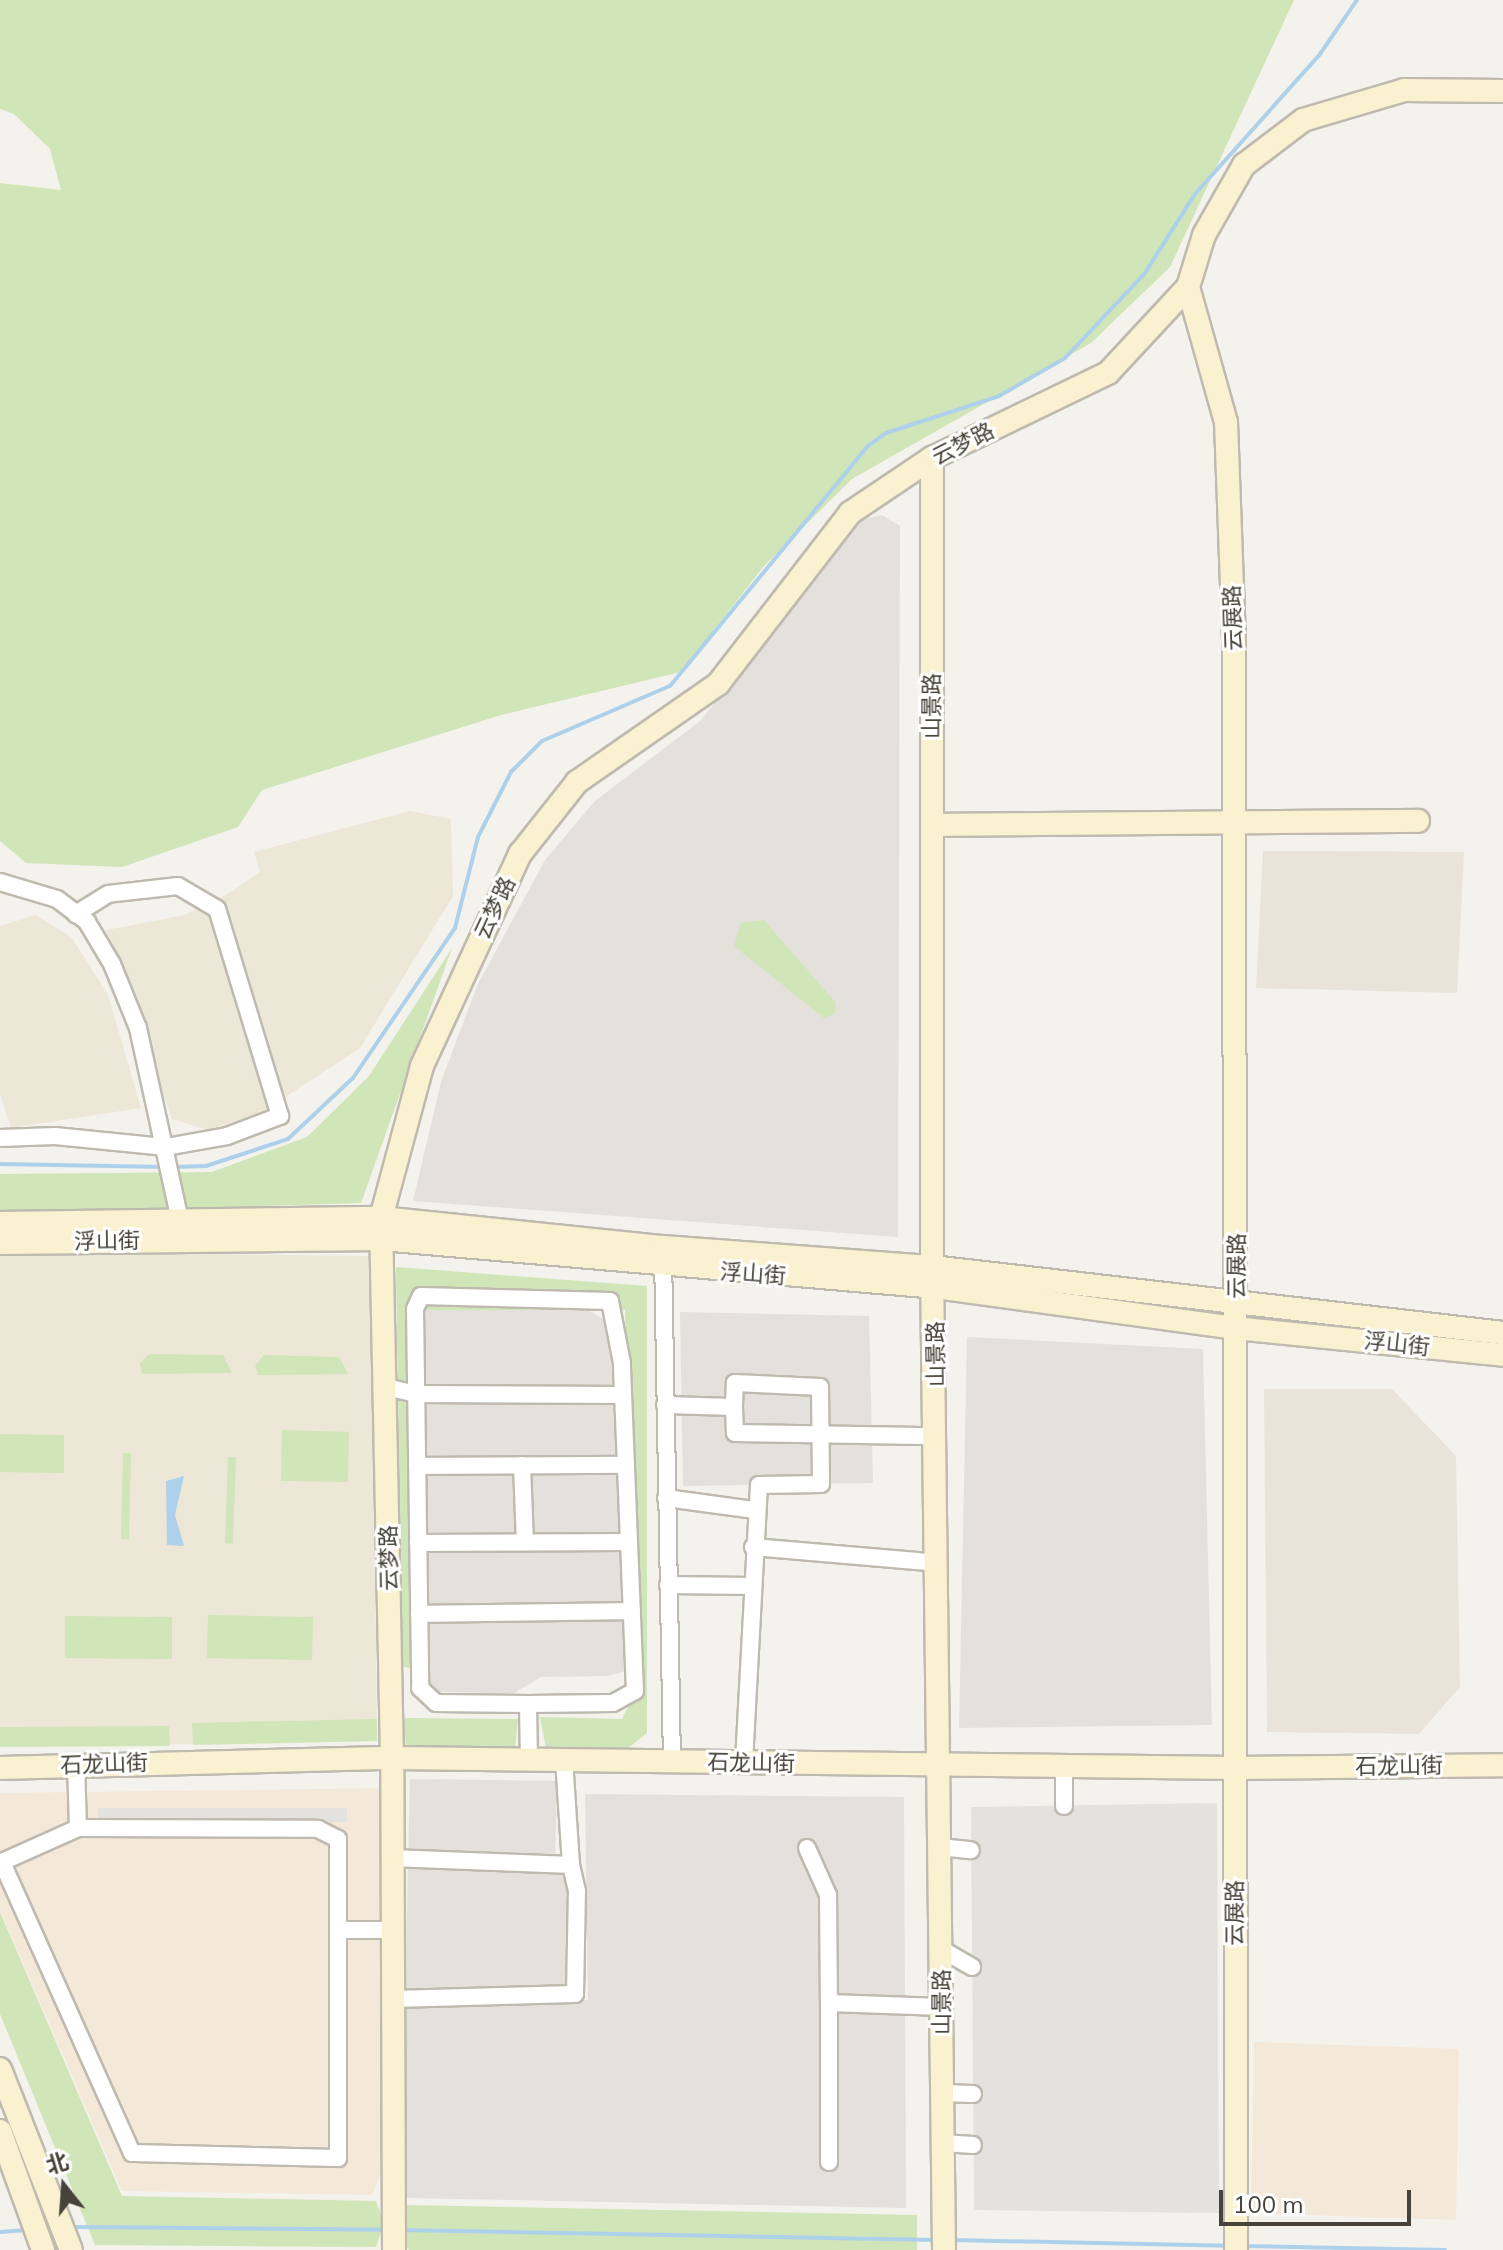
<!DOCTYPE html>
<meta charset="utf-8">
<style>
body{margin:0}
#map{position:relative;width:1503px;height:2250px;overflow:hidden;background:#f4f2ec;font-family:Mulish,"Noto Sans SC",sans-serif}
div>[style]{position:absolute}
.residential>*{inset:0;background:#e8e4da}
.commercial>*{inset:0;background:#f4e9d9}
.industrial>*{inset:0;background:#e4e1dd}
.education>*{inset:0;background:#ece7d7}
.green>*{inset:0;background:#d0e5b8}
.parking>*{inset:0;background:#e4e2df}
.water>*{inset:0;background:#aed1eb}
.stream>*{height:4px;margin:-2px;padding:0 2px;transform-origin:2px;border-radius:2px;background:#aed1eb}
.roads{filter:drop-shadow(2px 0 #bfbaaf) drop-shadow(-2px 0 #bfbaaf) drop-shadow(0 2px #bfbaaf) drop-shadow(0 -2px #bfbaaf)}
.street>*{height:16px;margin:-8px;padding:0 8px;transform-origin:8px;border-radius:8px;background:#fff}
.secondary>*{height:22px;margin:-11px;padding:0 11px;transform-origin:11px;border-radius:11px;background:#faf1d0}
span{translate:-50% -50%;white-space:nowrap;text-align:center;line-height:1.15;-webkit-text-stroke:6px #fff;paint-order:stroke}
.street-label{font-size:22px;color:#48433a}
.north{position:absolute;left:24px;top:2146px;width:80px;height:80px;-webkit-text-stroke:6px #fff;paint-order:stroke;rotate:343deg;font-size:22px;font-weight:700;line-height:32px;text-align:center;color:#48433a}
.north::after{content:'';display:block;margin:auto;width:28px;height:36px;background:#48433a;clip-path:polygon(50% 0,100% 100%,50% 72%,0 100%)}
.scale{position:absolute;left:1219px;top:2190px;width:192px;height:36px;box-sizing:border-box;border:4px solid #48433a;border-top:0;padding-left:10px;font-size:24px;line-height:28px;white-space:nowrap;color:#48433a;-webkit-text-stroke:6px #fff;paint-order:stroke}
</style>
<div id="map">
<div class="residential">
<div style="clip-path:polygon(1263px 851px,1464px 852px,1457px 993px,1256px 988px)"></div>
<div style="clip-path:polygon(1264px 1389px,1392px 1389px,1456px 1456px,1460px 1687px,1419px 1734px,1267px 1732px)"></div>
</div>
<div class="commercial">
<div style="clip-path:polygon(384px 1788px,384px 2166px,372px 2195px,122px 2191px,0 1910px,0 1793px)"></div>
<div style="clip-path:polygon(1254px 2042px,1459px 2049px,1456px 2220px,1251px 2213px)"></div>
</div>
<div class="industrial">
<div style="clip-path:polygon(882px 515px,900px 526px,898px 1237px,413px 1201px,441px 1082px,477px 986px,545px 860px,595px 801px,700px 721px,861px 520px)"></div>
<div style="clip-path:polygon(425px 1309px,587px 1310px,609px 1322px,630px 1670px,607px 1676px,541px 1677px,514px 1693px,439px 1692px,426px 1681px)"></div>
<div style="clip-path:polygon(680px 1312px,869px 1316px,873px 1483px,683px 1486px)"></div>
<div style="clip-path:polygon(967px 1337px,1203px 1349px,1212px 1725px,959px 1728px)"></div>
<div style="clip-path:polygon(410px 1779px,557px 1781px,555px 1859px,577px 1891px,575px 1994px,405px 1992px)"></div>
<div style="clip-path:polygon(585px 1794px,904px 1797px,906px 2208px,406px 2198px,406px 2003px,588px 2000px)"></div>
</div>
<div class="education">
<div style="clip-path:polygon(410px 811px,451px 819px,453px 896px,360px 1048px,264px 1111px,208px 1130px,172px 1119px,106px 930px,185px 915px,226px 895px,260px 872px,254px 852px)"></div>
<div style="clip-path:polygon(36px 915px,72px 938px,108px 995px,141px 1108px,11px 1128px,0 1094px,0 926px)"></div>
<div style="clip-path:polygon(107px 1253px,372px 1256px,377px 1741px,0 1747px,0 1256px)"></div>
</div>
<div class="green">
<div style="clip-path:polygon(0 0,1294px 0,1170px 267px,1091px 343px,852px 479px,764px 566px,681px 672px,501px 715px,262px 790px,238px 827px,122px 867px,26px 863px,0 841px,0 183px,61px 190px,50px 149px,14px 114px,0 109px)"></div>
<div style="clip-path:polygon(764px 920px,836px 1003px,835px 1014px,824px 1018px,734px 946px,741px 923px)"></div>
<div style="clip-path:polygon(452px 948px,361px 1203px,0 1214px,0 1174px,212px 1172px,307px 1137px,369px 1076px)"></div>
<div style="clip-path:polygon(396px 1267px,647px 1286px,647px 1733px,627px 1749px,546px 1749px,540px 1717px,622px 1719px,638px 1685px,625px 1310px,425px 1310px,426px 1673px,402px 1666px)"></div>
<div style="clip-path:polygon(149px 1354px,223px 1355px,232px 1373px,142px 1374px,140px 1363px)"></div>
<div style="clip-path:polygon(264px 1355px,339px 1357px,348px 1374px,258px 1375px,255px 1365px)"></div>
<div style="clip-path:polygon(282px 1430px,349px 1432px,348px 1482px,281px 1481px)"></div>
<div style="clip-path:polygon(0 1434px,64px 1435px,64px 1473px,0 1472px)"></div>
<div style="clip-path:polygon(123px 1453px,131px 1453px,129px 1539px,121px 1539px)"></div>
<div style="clip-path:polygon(228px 1457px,236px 1457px,233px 1544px,225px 1543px)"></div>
<div style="clip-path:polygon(208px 1615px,313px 1617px,312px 1660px,207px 1658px)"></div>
<div style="clip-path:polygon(65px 1616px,172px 1617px,172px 1659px,65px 1658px)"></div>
<div style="clip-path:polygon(404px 1718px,518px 1719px,515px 1749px,406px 1747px)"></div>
<div style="clip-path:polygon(377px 1719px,377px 1741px,193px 1745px,192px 1723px)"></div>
<div style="clip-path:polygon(169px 1726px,170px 1746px,0 1747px,0 1727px)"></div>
<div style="clip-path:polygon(0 1912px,122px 2196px,376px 2201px,384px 2223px,376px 2247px,95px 2245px,0 2014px)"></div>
<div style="clip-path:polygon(404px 2205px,917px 2215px,917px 2250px,409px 2250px,405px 2246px)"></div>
</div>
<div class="parking">
<div style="clip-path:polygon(1217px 1803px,1219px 2213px,974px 2210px,971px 1807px)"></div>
<div style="clip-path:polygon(98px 1808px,347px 1808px,347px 1822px,98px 1822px)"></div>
</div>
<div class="water">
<div style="clip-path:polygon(184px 1476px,175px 1515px,184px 1546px,167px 1545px,166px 1481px)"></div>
</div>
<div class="stream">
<div style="left:0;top:1164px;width:166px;rotate:1deg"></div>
<div style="left:174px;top:1167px;width:32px;rotate:-2deg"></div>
<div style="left:206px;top:1166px;width:86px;rotate:-18.2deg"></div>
<div style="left:288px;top:1139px;width:89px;rotate:-43.2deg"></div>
<div style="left:353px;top:1078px;width:181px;rotate:-55.8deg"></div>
<div style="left:455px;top:928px;width:94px;rotate:-75.8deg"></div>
<div style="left:478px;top:837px;width:73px;rotate:-63.1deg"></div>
<div style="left:511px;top:772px;width:44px;rotate:-45deg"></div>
<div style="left:542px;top:741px;width:139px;rotate:-23.3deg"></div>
<div style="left:670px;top:686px;width:311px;rotate:-50.5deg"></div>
<div style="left:868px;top:446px;width:22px;rotate:-36deg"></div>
<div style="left:886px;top:433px;width:119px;rotate:-18.1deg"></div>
<div style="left:999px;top:396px;width:76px;rotate:-29.9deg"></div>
<div style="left:1065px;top:358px;width:117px;rotate:-46.7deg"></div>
<div style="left:1145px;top:273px;width:93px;rotate:-57.7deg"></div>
<div style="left:1195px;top:194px;width:188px;rotate:-48.2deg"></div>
<div style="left:1320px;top:54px;width:65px;rotate:-55.6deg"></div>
<div style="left:72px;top:2227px;width:315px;rotate:0.5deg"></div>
<div style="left:400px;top:2230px;width:535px;rotate:1.07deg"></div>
<div style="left:0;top:2232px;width:27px;rotate:-4deg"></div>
<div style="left:951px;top:2240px;width:276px;rotate:1.2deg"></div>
<div style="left:1243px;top:2246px;width:202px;rotate:1.1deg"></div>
</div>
<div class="roads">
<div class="street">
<div style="left:0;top:882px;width:59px;rotate:16.6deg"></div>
<div style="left:57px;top:899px;width:38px;rotate:37deg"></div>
<div style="left:87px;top:922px;width:49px;rotate:59.2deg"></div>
<div style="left:112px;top:964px;width:69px;rotate:67.9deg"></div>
<div style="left:138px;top:1028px;width:198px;rotate:77.7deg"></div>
<div style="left:0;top:1138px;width:55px;rotate:-2.1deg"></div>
<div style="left:55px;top:1136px;width:112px;rotate:5.7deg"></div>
<div style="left:166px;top:1147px;width:62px;rotate:-10.2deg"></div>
<div style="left:227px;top:1136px;width:57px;rotate:-20.7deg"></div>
<div style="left:280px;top:1116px;width:216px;rotate:-106.9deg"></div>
<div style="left:217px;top:909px;width:45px;rotate:-149.5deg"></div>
<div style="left:178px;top:886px;width:70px;rotate:173.5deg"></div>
<div style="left:108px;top:894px;width:38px;rotate:148deg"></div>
<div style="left:663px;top:1253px;width:509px;rotate:88.99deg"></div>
<div style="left:386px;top:1387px;width:31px;rotate:13deg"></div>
<div style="left:416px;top:1394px;width:207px;rotate:0.3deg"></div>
<div style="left:665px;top:1405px;width:69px;rotate:1.7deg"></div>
<div style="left:734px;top:1407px;width:26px;rotate:88deg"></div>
<div style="left:735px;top:1433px;width:202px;rotate:0.9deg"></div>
<div style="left:734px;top:1407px;width:24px;rotate:-88deg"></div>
<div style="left:735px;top:1383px;width:85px;rotate:2.7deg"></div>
<div style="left:820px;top:1387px;width:97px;rotate:89.4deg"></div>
<div style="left:821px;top:1484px;width:62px;rotate:179.1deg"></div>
<div style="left:759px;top:1485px;width:278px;rotate:93.1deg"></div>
<div style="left:522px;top:1465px;width:77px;rotate:87.8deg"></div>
<div style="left:417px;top:1466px;width:209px;rotate:-0.3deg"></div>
<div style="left:666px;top:1498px;width:90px;rotate:7.7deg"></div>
<div style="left:418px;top:1543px;width:211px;rotate:-0.3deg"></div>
<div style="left:753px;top:1547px;width:186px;rotate:4.9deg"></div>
<div style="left:668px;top:1585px;width:84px;rotate:0.7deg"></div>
<div style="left:419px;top:1614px;width:213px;rotate:-0.8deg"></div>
<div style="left:528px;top:1704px;width:85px;rotate:-0.7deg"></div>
<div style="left:613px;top:1703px;width:25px;rotate:-29deg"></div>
<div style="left:635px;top:1691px;width:328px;rotate:-92.3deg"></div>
<div style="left:622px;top:1363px;width:63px;rotate:-101deg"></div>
<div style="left:610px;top:1301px;width:189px;rotate:-178.5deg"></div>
<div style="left:421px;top:1296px;width:14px;rotate:115deg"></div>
<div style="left:415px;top:1309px;width:379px;rotate:89.2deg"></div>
<div style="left:420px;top:1688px;width:22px;rotate:43deg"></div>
<div style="left:436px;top:1703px;width:92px;rotate:0.6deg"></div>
<div style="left:528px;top:1704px;width:56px;rotate:89deg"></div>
<div style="left:76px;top:1764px;width:64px;rotate:88.2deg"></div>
<div style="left:1064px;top:1806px;width:40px;rotate:-90deg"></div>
<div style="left:78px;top:1828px;width:240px;rotate:0.2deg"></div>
<div style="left:318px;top:1829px;width:22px;rotate:27deg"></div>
<div style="left:338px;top:1839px;width:319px;rotate:90deg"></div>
<div style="left:338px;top:2158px;width:206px;rotate:-178.6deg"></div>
<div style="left:132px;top:2153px;width:319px;rotate:-114.1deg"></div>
<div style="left:2px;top:1862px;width:83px;rotate:-24.1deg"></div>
<div style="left:940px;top:1847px;width:31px;rotate:6deg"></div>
<div style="left:807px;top:1848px;width:51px;rotate:65.9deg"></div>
<div style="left:828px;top:1895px;width:108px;rotate:89.5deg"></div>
<div style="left:829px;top:2003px;width:113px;rotate:2deg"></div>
<div style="left:392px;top:1858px;width:179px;rotate:2.2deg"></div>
<div style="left:571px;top:1865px;width:105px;rotate:-93.8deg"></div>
<div style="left:341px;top:1930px;width:52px"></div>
<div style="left:941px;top:1949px;width:36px;rotate:30deg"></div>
<div style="left:393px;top:1999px;width:182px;rotate:-1.6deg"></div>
<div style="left:575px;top:1994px;width:103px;rotate:-88.9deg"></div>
<div style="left:577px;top:1891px;width:27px;rotate:-103deg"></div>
<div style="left:829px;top:2003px;width:159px;rotate:90deg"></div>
<div style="left:943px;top:2093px;width:30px;rotate:2deg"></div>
<div style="left:943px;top:2143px;width:30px;rotate:4deg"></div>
</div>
<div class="secondary">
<div style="left:1188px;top:287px;width:140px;rotate:74.3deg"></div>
<div style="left:1226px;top:422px;width:221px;rotate:87.9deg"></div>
<div style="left:1234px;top:643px;width:1607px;rotate:89.93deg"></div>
<div style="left:932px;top:458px;width:809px;rotate:90deg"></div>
<div style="left:932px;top:1267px;width:983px;rotate:89.3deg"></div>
<div style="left:932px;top:825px;width:486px;rotate:-0.5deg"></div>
<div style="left:0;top:1223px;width:381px;rotate:-0.8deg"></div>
<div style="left:381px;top:1218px;width:284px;rotate:5.9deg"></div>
<div style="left:664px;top:1247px;width:269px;rotate:4.3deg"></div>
<div style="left:932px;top:1267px;width:575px;rotate:6.59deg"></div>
<div style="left:0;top:1243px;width:381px;rotate:-0.6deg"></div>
<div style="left:381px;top:1239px;width:557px;rotate:4.94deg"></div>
<div style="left:936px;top:1287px;width:301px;rotate:7.8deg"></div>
<div style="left:1234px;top:1328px;width:270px;rotate:5.7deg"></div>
<div style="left:0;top:1768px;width:392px;rotate:-1.5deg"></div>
<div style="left:392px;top:1758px;width:842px;rotate:0.68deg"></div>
<div style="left:1234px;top:1768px;width:269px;rotate:-0.6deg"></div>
<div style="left:0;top:2069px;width:194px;rotate:68.6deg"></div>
<div style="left:0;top:2131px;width:127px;rotate:70.1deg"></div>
<div style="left:394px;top:2250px;width:492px;rotate:-90.2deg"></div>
<div style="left:392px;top:1758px;width:540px;rotate:-91.17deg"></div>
<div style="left:381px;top:1218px;width:157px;rotate:-74.9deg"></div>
<div style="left:422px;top:1066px;width:234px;rotate:-65.2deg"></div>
<div style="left:520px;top:854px;width:92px;rotate:-51.6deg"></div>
<div style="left:577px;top:782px;width:172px;rotate:-34.8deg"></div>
<div style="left:718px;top:684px;width:216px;rotate:-52.3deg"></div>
<div style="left:850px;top:513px;width:99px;rotate:-33.9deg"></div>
<div style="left:932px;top:458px;width:195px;rotate:-25.8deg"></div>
<div style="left:1108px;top:373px;width:117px;rotate:-47.1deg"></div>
<div style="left:1188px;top:287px;width:54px;rotate:-72.9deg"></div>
<div style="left:1204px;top:235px;width:81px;rotate:-60.3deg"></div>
<div style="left:1244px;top:165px;width:74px;rotate:-37.3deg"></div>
<div style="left:1303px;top:120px;width:105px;rotate:-16.5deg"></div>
<div style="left:1404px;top:90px;width:99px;rotate:0.6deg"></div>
</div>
</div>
<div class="street-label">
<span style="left:963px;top:444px;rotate:-27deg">云梦路</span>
<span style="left:1233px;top:618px;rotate:-92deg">云展路</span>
<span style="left:932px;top:706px;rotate:-90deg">山景路</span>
<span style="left:495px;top:908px;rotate:-65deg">云梦路</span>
<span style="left:107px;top:1241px;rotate:-1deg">浮山街</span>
<span style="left:1237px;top:1266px;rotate:-90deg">云展路</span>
<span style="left:753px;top:1274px;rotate:4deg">浮山街</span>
<span style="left:1397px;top:1344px;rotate:6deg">浮山街</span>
<span style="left:936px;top:1354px;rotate:-91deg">山景路</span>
<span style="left:389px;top:1558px;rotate:-91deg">云梦路</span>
<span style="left:751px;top:1763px;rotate:1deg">石龙山街</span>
<span style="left:104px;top:1764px;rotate:-2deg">石龙山街</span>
<span style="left:1399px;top:1766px;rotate:-1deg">石龙山街</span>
<span style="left:1235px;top:1913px;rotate:-90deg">云展路</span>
<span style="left:942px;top:2002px;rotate:-90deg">山景路</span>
</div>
<div class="north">北</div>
<div class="scale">100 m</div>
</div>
